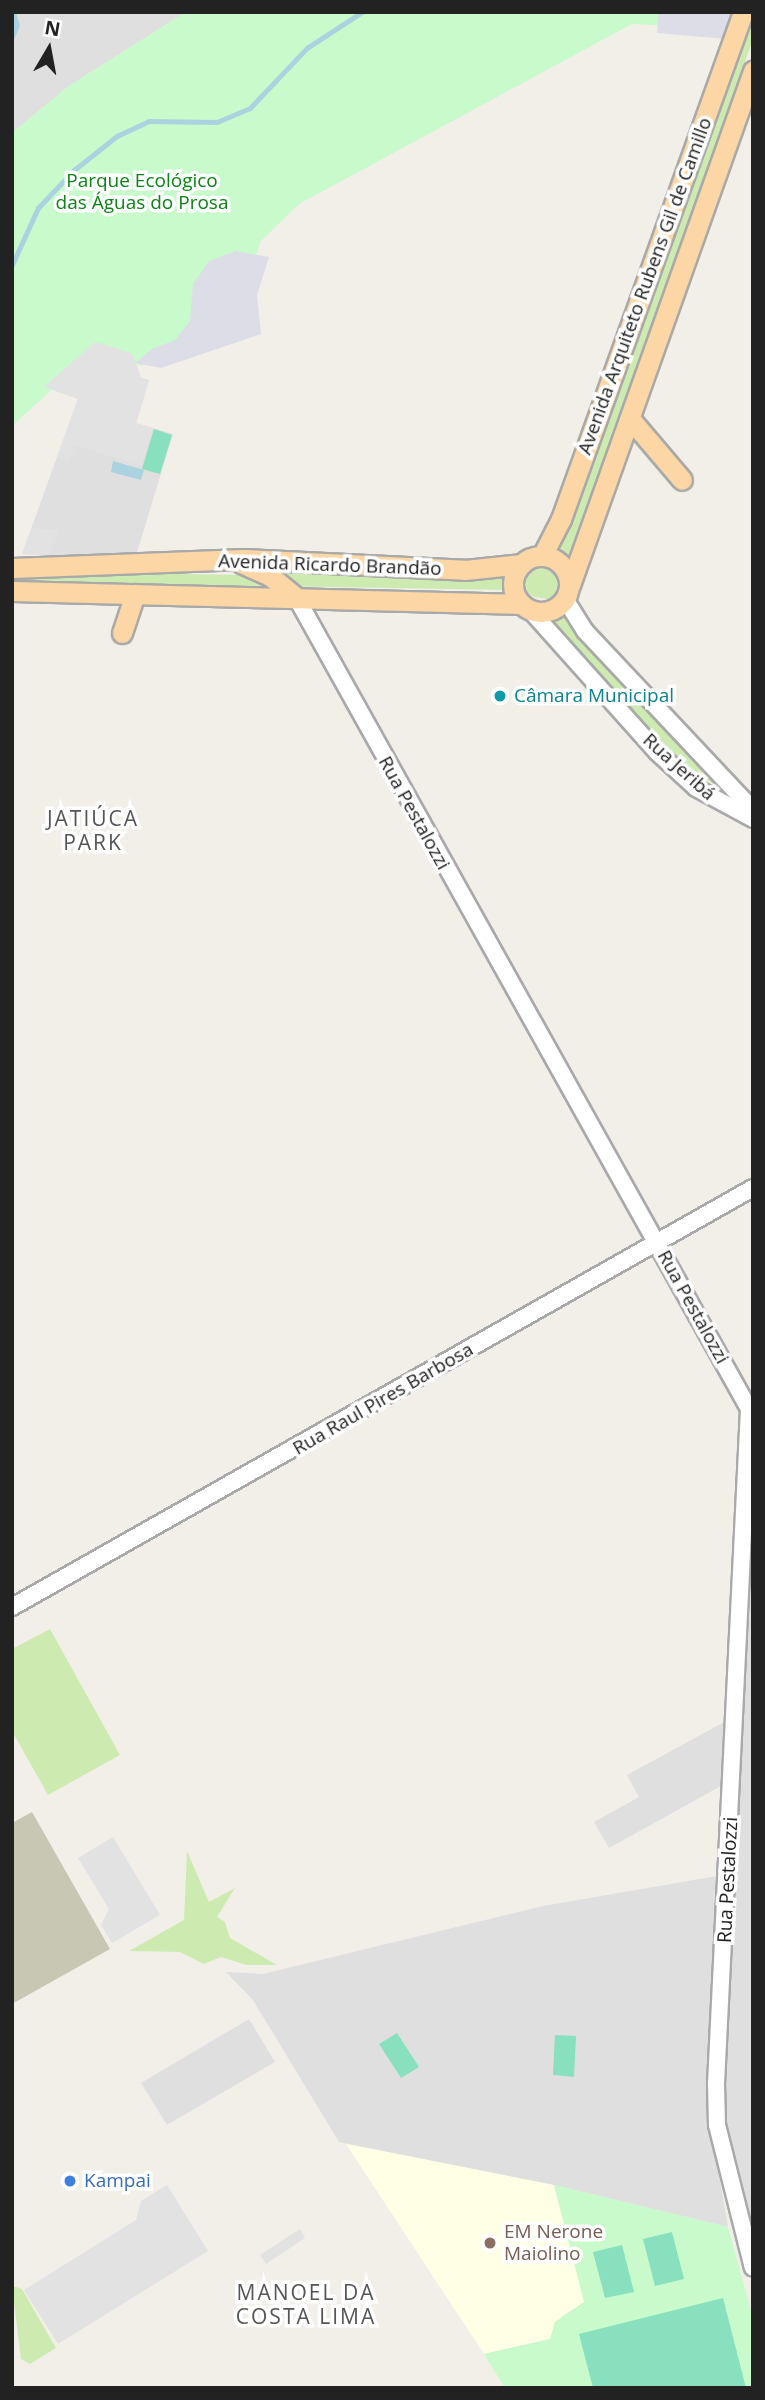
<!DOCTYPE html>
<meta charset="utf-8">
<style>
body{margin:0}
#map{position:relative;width:765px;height:2400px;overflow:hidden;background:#f2efe9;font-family:"Open Sans",sans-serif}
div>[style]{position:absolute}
.residential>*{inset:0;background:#e0dfdf}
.education>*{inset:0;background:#ffffe5}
.construction>*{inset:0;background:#c7c7b4}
.grass>*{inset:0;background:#cdebb0}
.park>*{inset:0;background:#c8facc}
.pitch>*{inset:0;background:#88e0be}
.parking>*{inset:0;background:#e2e2e2}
.plaza>*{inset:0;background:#dddde8}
.water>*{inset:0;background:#aad3df}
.stream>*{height:4.5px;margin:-2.25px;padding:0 2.25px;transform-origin:2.25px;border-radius:2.25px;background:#aad3df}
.roads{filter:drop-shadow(2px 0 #a9a9a9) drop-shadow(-2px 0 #a9a9a9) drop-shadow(0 2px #a9a9a9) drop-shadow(0 -2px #a9a9a9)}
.tertiary>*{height:16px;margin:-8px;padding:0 8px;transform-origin:8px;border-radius:8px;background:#fff}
.primary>*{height:19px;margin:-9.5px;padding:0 9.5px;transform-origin:9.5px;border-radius:9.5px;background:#fcd6a4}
.primary>.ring{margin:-9.5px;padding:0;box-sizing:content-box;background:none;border:19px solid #fcd6a4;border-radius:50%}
.dots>*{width:19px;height:19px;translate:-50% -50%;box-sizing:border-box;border:4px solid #fff;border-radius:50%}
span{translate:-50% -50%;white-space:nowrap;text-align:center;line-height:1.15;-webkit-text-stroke:7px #fff;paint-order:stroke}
.park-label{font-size:19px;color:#0c8416}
.street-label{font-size:19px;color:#222}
.culture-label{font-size:19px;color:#0d838f}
.left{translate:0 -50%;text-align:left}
.shop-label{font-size:19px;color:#366cbe}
.education-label{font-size:19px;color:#785e54}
.neighbourhood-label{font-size:21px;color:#555;letter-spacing:2px}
.frame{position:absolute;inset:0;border:14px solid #222;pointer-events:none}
.north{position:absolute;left:14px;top:14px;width:70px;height:70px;-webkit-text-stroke:5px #fff;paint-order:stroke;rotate:10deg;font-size:19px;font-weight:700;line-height:28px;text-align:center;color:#222}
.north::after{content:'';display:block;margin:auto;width:24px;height:32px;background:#222;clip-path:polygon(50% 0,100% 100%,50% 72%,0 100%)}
</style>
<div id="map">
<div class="residential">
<div style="clip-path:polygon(12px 12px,186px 12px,69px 86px,12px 133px)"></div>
<div style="clip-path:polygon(132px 353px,141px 378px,149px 380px,136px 423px,173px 434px,135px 559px,22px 554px,78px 399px)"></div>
<div style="clip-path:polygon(753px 1406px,753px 2234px,743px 2232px,717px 2125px)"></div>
<div style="clip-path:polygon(726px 1721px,721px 1786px,609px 1848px,594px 1822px,639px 1797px,627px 1775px)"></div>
<div style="clip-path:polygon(723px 1875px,708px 2081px,709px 2117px,728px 2227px,554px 2185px,339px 2142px,253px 2000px,226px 1972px,263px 1974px,543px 1906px)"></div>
<div style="clip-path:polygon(249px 2019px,275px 2062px,167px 2125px,141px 2083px)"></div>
</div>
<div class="education">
<div style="clip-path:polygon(346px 2144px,554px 2185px,585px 2302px,562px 2316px,550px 2339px,484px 2354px)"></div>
</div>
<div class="construction">
<div style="clip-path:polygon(32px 1812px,110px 1949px,12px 2004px,12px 1823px)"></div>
</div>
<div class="grass">
<div style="clip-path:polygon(751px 12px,753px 39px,572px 562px,555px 594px,548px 599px,534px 597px,527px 592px,525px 581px,551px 549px)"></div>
<div style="clip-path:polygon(293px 567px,421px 577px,513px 574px,515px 590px,12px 582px,12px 571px,239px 575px)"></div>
<div style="clip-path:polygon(558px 610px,696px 761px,720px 781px,718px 786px,695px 774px,660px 742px,544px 613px)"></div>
<div style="clip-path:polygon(50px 1629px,120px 1755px,48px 1795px,12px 1731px,12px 1649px)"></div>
<div style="clip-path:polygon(187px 1851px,209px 1902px,235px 1888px,217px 1917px,225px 1922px,230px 1938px,277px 1965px,246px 1965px,221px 1957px,204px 1964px,180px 1952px,129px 1951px,184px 1920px)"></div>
<div style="clip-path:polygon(12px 2286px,22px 2289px,56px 2348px,30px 2364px,21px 2359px)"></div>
</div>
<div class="park">
<div style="clip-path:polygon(186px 12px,728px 12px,682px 26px,632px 24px,299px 204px,261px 241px,244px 290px,141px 366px,102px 351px,89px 356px,12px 426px,12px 133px,69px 86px)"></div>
<div style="clip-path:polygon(554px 2185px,728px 2227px,753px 2318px,753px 2388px,505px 2388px,484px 2354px,550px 2339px,555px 2322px,584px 2302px)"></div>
</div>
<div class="pitch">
<div style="clip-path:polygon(154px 429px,172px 435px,160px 474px,142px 469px)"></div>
<div style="clip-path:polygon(397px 2033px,419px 2067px,401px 2078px,379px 2044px)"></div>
<div style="clip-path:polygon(555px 2035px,576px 2036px,574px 2077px,553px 2075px)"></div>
<div style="clip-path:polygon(672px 2232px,684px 2279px,655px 2286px,643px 2239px)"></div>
<div style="clip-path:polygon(622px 2245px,634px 2292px,605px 2298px,593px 2252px)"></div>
<div style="clip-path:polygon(723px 2298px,746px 2388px,593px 2388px,579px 2334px)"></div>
</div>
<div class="parking">
<div style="clip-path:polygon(95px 342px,132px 353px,141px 378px,149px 380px,136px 423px,153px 428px,141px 466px,75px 445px,69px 461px,57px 457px,78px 399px,44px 387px)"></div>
<div style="clip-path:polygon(32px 528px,59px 530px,50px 555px,22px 554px)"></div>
<div style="clip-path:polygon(113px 1837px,160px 1915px,112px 1943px,101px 1925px,109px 1909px,78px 1858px)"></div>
<div style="clip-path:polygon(167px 2185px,208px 2251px,58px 2344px,24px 2290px,136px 2220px,141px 2201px)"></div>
<div style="clip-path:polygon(300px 2229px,305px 2238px,266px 2264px,260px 2255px)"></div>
</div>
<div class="plaza">
<div style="clip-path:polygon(659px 12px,746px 12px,738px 40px,657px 33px)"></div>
<div style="clip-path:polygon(236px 251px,269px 257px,257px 295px,261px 334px,161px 368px,135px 363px,152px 349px,175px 340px,190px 321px,193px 284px,209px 261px)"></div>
</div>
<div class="water">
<div style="clip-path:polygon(12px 12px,16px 12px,20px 26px,12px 44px)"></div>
<div style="clip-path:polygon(113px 461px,144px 470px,141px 480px,111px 472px)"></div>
</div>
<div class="stream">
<div style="left:12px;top:265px;width:63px;rotate:-65.5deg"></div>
<div style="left:38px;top:208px;width:52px;rotate:-46.5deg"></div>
<div style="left:74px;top:170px;width:55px;rotate:-38.3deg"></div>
<div style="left:117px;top:136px;width:35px;rotate:-25deg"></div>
<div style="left:149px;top:121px;width:68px;rotate:0.8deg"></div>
<div style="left:217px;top:122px;width:36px;rotate:-23deg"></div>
<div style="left:250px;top:108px;width:83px;rotate:-46.5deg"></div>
<div style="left:307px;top:48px;width:66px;rotate:-33.2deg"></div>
</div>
<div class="roads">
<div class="tertiary">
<div style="left:296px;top:597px;width:930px;rotate:60.84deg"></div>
<div style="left:749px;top:1409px;width:676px;rotate:92.8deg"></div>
<div style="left:716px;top:2084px;width:41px;rotate:88.6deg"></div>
<div style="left:717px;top:2125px;width:147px;rotate:75.9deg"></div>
<div style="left:565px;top:599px;width:38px;rotate:58deg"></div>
<div style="left:585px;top:631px;width:245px;rotate:46.8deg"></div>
<div style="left:530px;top:610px;width:191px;rotate:48.2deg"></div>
<div style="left:657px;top:752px;width:53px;rotate:42.7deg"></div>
<div style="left:696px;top:788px;width:65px;rotate:28.5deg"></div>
<div style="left:12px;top:1607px;width:851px;rotate:-29.49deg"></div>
</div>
<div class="primary">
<div style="left:632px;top:421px;width:77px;rotate:49.7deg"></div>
<div style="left:542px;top:556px;width:42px;rotate:-62.8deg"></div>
<div style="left:561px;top:519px;width:539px;rotate:-70.25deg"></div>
<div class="ring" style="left:513px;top:556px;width:37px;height:37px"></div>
<div style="left:241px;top:563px;width:32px;rotate:24deg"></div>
<div style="left:270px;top:576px;width:33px;rotate:39deg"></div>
<div style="left:12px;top:568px;width:232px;rotate:-2.2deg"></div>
<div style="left:244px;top:559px;width:221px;rotate:2.8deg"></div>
<div style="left:465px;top:570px;width:57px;rotate:-6deg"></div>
<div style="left:570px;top:585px;width:546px;rotate:-70.4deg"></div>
<div style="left:12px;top:591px;width:509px;rotate:1.46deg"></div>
<div style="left:122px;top:633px;width:41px;rotate:-71.6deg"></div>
</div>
</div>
<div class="dots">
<div style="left:500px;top:696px;background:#0f9aa8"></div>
<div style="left:70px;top:2181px;background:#3f7fe0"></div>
<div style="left:490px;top:2243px;background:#8d6e63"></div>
</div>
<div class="park-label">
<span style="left:142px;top:192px">Parque Ecológico<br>das Águas do Prosa</span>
</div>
<div class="street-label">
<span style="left:645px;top:286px;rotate:-70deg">Avenida Arquiteto Rubens Gil de Camillo</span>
<span style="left:330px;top:565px;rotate:2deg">Avenida Ricardo Brandão</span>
<span style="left:679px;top:767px;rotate:42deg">Rua Jeribá</span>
<span style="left:414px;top:813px;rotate:61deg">Rua Pestalozzi</span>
<span style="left:693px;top:1307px;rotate:61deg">Rua Pestalozzi</span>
<span style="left:383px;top:1399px;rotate:-30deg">Rua Raul Pires Barbosa</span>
<span style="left:728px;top:1880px;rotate:-87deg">Rua Pestalozzi</span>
</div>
<div class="culture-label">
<span class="left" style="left:514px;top:696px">Câmara Municipal</span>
</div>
<div class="shop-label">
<span class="left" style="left:84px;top:2181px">Kampai</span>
</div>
<div class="education-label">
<span class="left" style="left:504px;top:2243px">EM Nerone<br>Maiolino</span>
</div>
<div class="neighbourhood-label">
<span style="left:93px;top:830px">JATIÚCA<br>PARK</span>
<span style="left:306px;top:2304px">MANOEL DA<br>COSTA LIMA</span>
</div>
<div class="frame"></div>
<div class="north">N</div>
</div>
